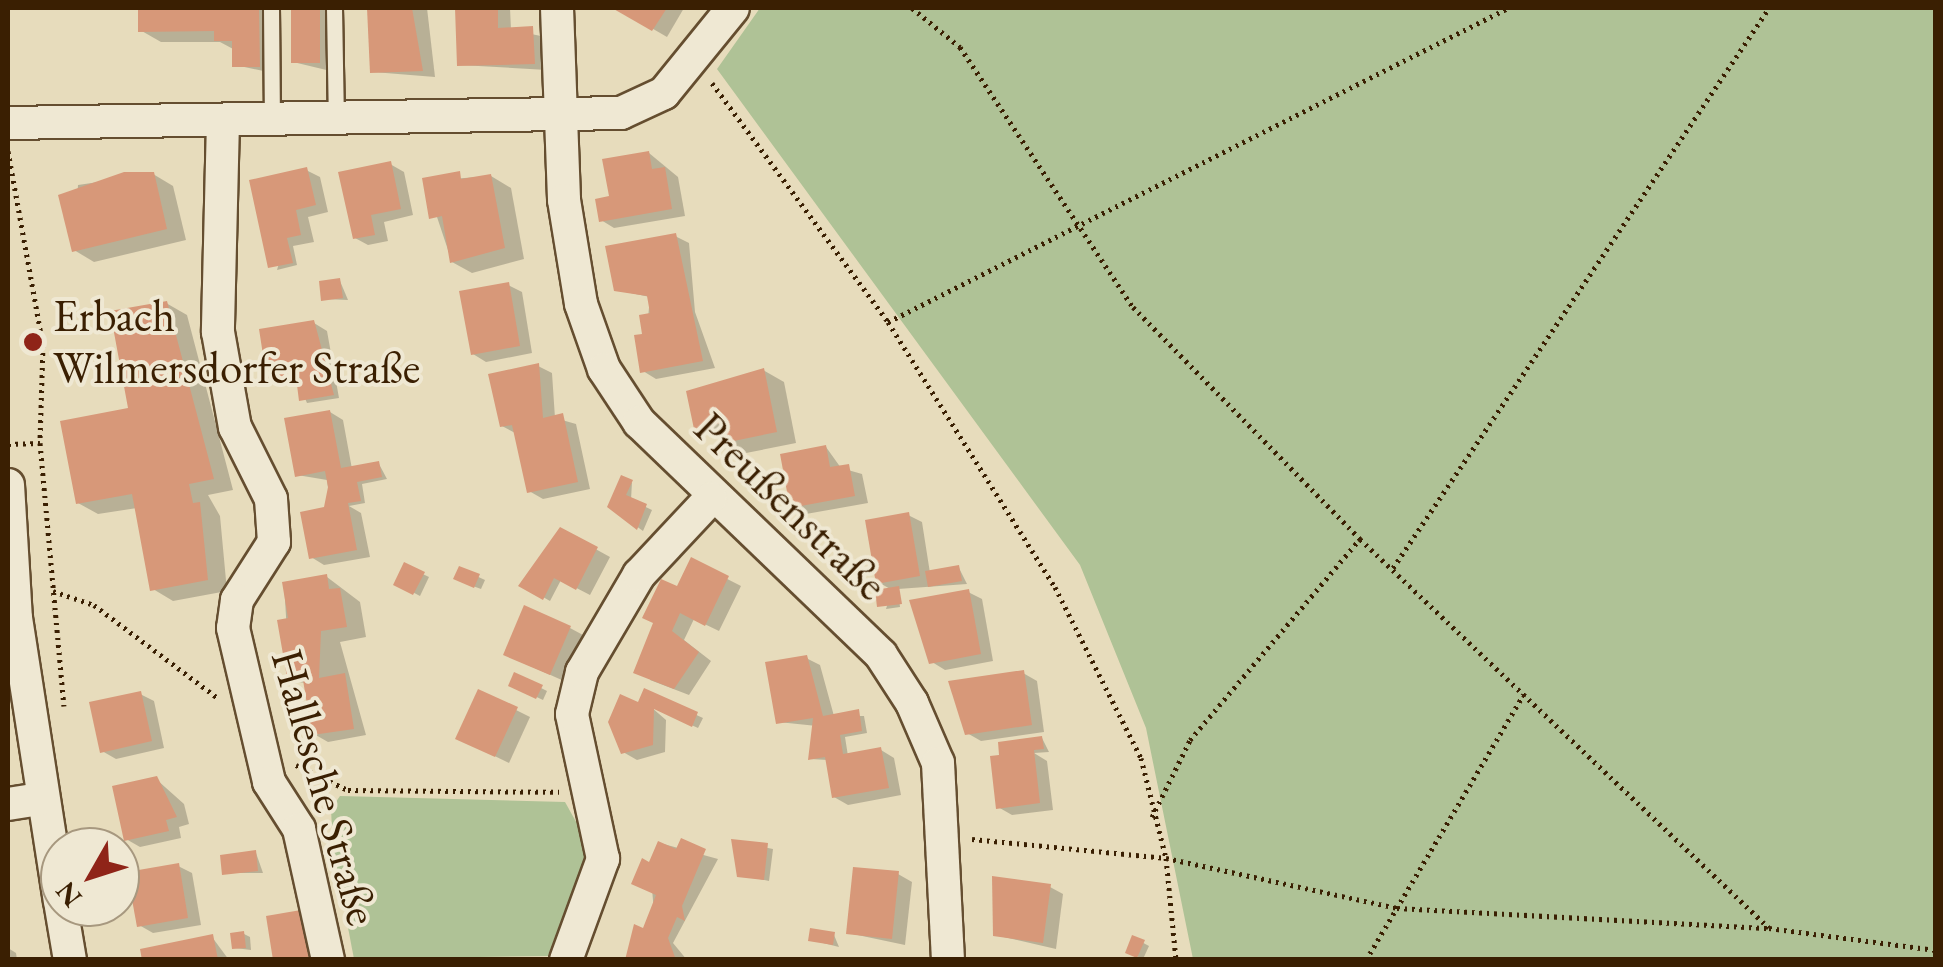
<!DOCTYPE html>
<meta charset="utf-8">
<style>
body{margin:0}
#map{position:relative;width:1943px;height:967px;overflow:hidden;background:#e7dcbc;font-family:"EB Garamond",serif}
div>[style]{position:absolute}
.green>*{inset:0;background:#afc296}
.shadow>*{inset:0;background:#0003}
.building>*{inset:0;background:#d79879}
.path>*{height:5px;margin-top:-2.5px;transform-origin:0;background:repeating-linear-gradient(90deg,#3a1f02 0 2.5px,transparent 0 7.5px)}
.roads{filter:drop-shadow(2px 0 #654e30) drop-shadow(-2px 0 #654e30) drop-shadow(0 2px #654e30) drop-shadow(0 -2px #654e30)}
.lane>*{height:15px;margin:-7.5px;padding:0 7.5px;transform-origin:7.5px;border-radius:7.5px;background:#efe8d3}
.street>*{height:32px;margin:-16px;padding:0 16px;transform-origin:16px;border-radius:16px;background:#efe8d3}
.dots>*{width:28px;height:28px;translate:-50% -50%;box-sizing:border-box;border:5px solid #efe8d3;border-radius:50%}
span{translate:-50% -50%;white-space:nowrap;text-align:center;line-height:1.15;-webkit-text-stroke:8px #efe8d3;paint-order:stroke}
.poi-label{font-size:45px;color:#3a1f02}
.left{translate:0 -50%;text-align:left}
.street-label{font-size:45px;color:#3a1f02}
.frame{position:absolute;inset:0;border:10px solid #3a1f02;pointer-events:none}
.north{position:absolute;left:40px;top:827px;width:100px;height:100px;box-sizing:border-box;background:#efe8d3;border:2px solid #a7987f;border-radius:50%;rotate:231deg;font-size:28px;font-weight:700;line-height:40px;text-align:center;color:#3a1f02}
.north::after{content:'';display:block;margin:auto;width:35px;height:45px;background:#8f2418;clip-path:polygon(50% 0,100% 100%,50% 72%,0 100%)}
</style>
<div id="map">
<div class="green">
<div style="clip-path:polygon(760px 8px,1935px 8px,1935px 959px,1193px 959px,1146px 728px,1080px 565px,717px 69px)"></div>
<div style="clip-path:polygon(340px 796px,565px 802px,589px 845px,548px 956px,354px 959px,333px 849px,331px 809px)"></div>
</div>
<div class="shadow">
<div style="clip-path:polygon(140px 8px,272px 8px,273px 73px,235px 65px,235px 50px,220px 42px,161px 42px,140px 30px)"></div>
<div style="clip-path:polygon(293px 8px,340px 8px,339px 73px,293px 62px)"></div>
<div style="clip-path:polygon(369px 8px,427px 8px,435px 77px,373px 72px)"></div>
<div style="clip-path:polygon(458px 8px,510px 8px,511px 30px,546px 37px,547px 70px,460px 65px)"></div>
<div style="clip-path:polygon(617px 8px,684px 8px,667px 37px)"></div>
<div style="clip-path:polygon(649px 153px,678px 177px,685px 216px,614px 228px,601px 220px)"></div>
<div style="clip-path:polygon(390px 164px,404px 172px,413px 215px,384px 222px,388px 241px,368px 245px,355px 238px)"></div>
<div style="clip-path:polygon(306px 170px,320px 177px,328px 212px,308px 217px,314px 242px,293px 246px,297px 265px,277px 270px)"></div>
<div style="clip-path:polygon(153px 174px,173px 186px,186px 240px,94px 262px,74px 250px,78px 185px)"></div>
<div style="clip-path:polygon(491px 176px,511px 188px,524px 259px,472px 273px,452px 262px,425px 181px)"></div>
<div style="clip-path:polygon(675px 236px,689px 243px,695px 312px,715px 368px,656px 379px,643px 371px,650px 297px,616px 290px)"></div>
<div style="clip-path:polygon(340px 281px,348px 300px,324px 299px)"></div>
<div style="clip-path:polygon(508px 285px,522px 292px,532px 353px,486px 362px,473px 354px)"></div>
<div style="clip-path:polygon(166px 303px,187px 315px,233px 490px,208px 495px,220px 516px,227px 591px,173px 601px,153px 589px,137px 508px,98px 514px,78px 503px,131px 410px)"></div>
<div style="clip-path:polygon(314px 323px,327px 331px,339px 398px,307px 403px,299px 385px,270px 380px)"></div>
<div style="clip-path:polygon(538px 366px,552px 373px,555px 418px,576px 424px,590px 489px,543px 499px,529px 491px,517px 434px,502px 426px)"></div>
<div style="clip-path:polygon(763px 370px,784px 382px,796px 443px,746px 453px,696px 427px)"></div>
<div style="clip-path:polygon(330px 412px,343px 420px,352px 469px,379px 464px,387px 479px,362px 484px,365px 503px,349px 506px,361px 513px,370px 557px,324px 565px,311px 557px,331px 509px,327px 480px,297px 475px)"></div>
<div style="clip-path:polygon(826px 447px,841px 468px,862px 474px,868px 503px,806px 514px,793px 507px)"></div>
<div style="clip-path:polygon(632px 482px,631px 500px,652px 510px,643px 531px,610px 507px)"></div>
<div style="clip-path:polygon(908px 515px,922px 522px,930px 573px,959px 568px,967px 584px,898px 589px,900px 607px,886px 609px,892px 590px,878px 582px)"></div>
<div style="clip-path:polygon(561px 530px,610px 557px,590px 595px,561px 580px,550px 601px,522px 585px)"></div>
<div style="clip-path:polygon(692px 561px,741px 586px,719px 631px,694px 619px,684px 640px,711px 661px,689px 695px,650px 680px)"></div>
<div style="clip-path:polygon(406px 566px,429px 577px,420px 596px,397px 584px)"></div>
<div style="clip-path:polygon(461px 569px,485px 580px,481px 589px,462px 582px)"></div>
<div style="clip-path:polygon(327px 577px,360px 602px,366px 637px,340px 642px,366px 735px,328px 742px,314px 734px,306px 683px,290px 681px,284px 584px)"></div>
<div style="clip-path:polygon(968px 592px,982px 599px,993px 661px,945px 670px,932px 662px)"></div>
<div style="clip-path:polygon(570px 628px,583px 635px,564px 681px,519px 661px)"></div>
<div style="clip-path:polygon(806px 658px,820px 665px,834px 716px,864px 716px,867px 733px,845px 737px,848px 756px,881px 750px,894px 758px,901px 795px,848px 805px,834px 797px,828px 760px,810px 759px,817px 726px,778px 722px)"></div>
<div style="clip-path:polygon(1023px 673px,1037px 681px,1044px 732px,981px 741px,967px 733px)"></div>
<div style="clip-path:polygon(511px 685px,541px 688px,547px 691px,543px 700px)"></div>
<div style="clip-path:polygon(480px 692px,530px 717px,509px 763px,472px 745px)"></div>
<div style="clip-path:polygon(646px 692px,703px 718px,698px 728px,651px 707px,666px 720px,665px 752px,637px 760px,623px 752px)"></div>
<div style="clip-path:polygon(140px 694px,154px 701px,164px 748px,116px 759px,102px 751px)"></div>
<div style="clip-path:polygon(1042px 738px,1049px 752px,1034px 753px,1047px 761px,1053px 810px,1012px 815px,998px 807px,992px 758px)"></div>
<div style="clip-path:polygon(156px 779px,184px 804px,189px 824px,179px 827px,181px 838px,140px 847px,126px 839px)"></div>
<div style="clip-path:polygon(734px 841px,773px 849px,769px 881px,740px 875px)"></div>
<div style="clip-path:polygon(660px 843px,718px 859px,673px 943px,687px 960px,627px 960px,635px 928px,656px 936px,650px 865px)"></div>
<div style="clip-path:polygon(256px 853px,263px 873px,225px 873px)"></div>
<div style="clip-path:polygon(178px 866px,192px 873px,201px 925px,153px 933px,139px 925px)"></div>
<div style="clip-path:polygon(898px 874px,912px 882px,905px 945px,848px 933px)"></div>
<div style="clip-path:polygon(1050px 887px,1063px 894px,1056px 949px,995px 935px)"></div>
<div style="clip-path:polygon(244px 934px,250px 937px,251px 950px,235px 948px)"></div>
<div style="clip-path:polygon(834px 935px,839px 947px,811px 940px)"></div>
<div style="clip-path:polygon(212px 937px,229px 960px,145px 960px)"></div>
<div style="clip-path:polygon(1134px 938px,1149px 946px,1143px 959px,1128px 952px)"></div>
<div style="clip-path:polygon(8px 948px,16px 953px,17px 960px,8px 960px)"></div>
</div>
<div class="building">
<div style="clip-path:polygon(138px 8px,259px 8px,260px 67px,232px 67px,232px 41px,214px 41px,214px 31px,138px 32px)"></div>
<div style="clip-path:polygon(291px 8px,320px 8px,320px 63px,291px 63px)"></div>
<div style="clip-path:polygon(367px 8px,412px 8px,423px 71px,370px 73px)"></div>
<div style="clip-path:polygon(455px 8px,498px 8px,498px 28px,533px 26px,535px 64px,457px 66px)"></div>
<div style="clip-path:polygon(612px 8px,667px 8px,652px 31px)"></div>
<div style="clip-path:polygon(649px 151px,652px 169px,665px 167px,672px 209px,599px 222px,595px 199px,609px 196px,602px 159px)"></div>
<div style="clip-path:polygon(391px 161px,401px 209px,371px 215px,375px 235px,353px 239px,338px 172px)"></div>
<div style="clip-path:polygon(307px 167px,316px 205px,296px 210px,301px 235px,287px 238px,293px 263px,268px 268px,249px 180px)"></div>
<div style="clip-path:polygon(460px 171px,461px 179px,491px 174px,505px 248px,450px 263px,442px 216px,429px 219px,422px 178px)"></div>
<div style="clip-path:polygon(124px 172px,154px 172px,167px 229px,72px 252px,58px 195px)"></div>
<div style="clip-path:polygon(676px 233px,703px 361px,640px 373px,634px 335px,642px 334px,639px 315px,650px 313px,647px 296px,614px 291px,605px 246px)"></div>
<div style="clip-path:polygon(340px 278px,343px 298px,321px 301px,319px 281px)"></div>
<div style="clip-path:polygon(509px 282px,520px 346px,471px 355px,459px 291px)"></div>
<div style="clip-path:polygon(167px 301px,214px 479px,189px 484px,193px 503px,200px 502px,208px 580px,150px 591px,132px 494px,76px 504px,60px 421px,128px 408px,110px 311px)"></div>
<div style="clip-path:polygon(314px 320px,334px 395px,299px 401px,296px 377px,267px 381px,259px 329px)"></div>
<div style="clip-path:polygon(539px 363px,543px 418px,563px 413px,578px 482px,527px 493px,512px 425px,500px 427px,488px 374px)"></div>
<div style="clip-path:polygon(764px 368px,777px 432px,724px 443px,720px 423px,694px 429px,686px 391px)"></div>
<div style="clip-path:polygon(330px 410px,341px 468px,379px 461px,382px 477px,357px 482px,361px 501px,348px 503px,357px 550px,309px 559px,300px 512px,324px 507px,328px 487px,325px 471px,295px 477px,284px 418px)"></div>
<div style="clip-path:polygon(826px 445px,830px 467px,849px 464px,855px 496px,790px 508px,780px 454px)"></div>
<div style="clip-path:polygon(621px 475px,633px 480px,626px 495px,647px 504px,637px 530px,607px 507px)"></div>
<div style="clip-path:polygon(909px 512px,920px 576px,876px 584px,865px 520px)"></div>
<div style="clip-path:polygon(560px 527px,598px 547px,576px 590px,554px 578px,543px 600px,518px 586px)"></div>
<div style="clip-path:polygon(691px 557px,729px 576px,705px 626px,680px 613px,672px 631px,699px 652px,674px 689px,633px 673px,653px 623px,642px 618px,661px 579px,677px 586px)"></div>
<div style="clip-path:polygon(404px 562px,425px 572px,413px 595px,393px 585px)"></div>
<div style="clip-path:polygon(959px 565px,962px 581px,928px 587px,925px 571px)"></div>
<div style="clip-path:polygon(459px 566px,480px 574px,474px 588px,453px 579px)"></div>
<div style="clip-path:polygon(327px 574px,329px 589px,340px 588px,347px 627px,321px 631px,319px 678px,345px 673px,354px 729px,312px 735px,303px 680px,288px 683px,277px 620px,288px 618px,282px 582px)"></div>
<div style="clip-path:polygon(899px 586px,902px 604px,877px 607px,875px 590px)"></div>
<div style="clip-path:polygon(969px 589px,981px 654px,929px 664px,909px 600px)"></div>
<div style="clip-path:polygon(524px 605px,571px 626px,550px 675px,503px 655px)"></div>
<div style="clip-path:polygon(807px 655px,823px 716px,859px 709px,862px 731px,840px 735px,843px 754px,881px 747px,889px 788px,832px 798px,825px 757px,808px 760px,813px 718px,776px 724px,765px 662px)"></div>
<div style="clip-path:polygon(1024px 670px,1032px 725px,965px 735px,948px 681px)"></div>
<div style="clip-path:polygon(514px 672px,543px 685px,536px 699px,508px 686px)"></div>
<div style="clip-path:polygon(644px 688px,698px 712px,692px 727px,654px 709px,653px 745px,621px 754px,608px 722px,620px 694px,638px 702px)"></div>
<div style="clip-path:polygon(478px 689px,518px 707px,495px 757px,455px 739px)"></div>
<div style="clip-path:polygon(141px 691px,152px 741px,100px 753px,89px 702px)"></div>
<div style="clip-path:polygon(1042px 736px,1044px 749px,1034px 750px,1040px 803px,996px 809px,990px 756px,999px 755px,998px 742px)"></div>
<div style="clip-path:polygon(157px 776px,177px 817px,166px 820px,169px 831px,124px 841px,112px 786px)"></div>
<div style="clip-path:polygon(681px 838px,706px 849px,682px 906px,685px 921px,677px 917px,668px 938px,676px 960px,625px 960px,634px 924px,643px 928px,656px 895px,631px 884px,642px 858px,649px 862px,658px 841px,676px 849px)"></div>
<div style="clip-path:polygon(731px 839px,768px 843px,764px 880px,737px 877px)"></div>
<div style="clip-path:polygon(256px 850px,258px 871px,222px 875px,220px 855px)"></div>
<div style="clip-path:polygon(179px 863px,188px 918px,137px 927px,127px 872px)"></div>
<div style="clip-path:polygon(853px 867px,899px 871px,892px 939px,846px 934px)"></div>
<div style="clip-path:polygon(992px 876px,1051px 884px,1043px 943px,993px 936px)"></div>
<div style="clip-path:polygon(301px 910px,309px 960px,273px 960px,266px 916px)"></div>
<div style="clip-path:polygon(810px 928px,835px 932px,833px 945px,808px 941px)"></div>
<div style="clip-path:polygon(244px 931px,246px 948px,232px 949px,230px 933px)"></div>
<div style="clip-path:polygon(213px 934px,218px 960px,142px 960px,140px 949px)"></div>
<div style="clip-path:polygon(1132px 935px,1145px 940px,1137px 958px,1125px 953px)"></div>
</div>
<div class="path">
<div style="left:912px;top:8px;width:62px;rotate:39.1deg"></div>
<div style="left:960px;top:47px;width:312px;rotate:56.4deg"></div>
<div style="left:1133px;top:307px;width:325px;rotate:45.6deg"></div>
<div style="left:1360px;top:539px;width:564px;rotate:43.56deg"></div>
<div style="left:712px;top:83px;width:297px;rotate:53.6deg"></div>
<div style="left:888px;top:322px;width:313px;rotate:57.8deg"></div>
<div style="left:1055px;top:587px;width:191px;rotate:63.3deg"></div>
<div style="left:1141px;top:758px;width:103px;rotate:76deg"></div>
<div style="left:1166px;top:858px;width:102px;rotate:84.4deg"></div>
<div style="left:8px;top:151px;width:197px;rotate:79.8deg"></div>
<div style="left:43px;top:345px;width:98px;rotate:91.8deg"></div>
<div style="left:40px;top:443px;width:264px;rotate:84.8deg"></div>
<div style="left:888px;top:322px;width:695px;rotate:-26.86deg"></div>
<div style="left:8px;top:444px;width:32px;rotate:-2deg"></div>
<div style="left:1393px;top:568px;width:675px;rotate:-56.12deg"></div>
<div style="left:53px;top:591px;width:43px;rotate:18.9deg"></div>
<div style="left:94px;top:605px;width:156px;rotate:36.9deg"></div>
<div style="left:296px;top:765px;width:58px;rotate:25.7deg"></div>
<div style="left:348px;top:790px;width:211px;rotate:0.5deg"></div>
<div style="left:1152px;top:817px;width:86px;rotate:-63.7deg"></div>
<div style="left:1190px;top:740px;width:263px;rotate:-49.8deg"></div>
<div style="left:972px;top:839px;width:195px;rotate:5.6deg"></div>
<div style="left:1166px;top:858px;width:236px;rotate:12.2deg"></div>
<div style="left:1397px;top:908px;width:373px;rotate:3.1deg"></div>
<div style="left:1769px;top:928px;width:168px;rotate:7.5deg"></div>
<div style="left:1366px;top:960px;width:309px;rotate:-59.3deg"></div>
</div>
<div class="roads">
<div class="lane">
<div style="left:271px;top:8px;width:114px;rotate:89.5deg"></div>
<div style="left:334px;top:8px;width:110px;rotate:89deg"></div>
</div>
<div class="street">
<div style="left:557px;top:8px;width:192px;rotate:87.9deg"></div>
<div style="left:564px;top:200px;width:105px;rotate:80.7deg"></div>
<div style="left:581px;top:304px;width:69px;rotate:70.5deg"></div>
<div style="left:604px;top:369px;width:64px;rotate:56.6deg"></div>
<div style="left:639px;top:422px;width:336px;rotate:43.9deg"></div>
<div style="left:881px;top:655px;width:57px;rotate:57.1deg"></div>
<div style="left:912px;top:703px;width:65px;rotate:66.6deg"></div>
<div style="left:938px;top:763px;width:197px;rotate:87.1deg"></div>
<div style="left:223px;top:121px;width:211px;rotate:91.4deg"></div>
<div style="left:218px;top:332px;width:97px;rotate:79.9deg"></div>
<div style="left:235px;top:427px;width:80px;rotate:63.4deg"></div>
<div style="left:271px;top:499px;width:43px;rotate:86deg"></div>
<div style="left:274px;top:542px;width:69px;rotate:122.5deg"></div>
<div style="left:237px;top:600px;width:28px;rotate:98deg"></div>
<div style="left:233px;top:628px;width:158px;rotate:76.8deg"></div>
<div style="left:269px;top:782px;width:56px;rotate:57.4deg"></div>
<div style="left:299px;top:829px;width:134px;rotate:77.5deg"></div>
<div style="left:8px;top:123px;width:613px;rotate:-0.93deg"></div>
<div style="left:621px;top:113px;width:47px;rotate:-24.9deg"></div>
<div style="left:664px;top:93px;width:109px;rotate:-50.9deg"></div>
<div style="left:8px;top:485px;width:133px;rotate:86.6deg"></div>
<div style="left:16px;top:618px;width:288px;rotate:81.2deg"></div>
<div style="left:8px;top:804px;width:32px;rotate:-9deg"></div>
<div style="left:61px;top:907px;width:54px;rotate:80.4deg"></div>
<div style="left:566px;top:960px;width:108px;rotate:-69.9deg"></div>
<div style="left:603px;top:859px;width:148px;rotate:-102.1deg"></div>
<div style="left:572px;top:714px;width:43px;rotate:-76.6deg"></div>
<div style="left:582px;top:672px;width:113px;rotate:-59.6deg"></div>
<div style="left:639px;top:575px;width:105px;rotate:-46.9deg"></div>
</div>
</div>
<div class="dots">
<div style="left:33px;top:342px;background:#8f2418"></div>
</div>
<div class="poi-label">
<span class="left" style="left:53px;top:342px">Erbach<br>Wilmersdorfer Straße</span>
</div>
<div class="street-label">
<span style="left:791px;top:506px;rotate:44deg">Preußenstraße</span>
<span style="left:325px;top:787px;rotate:74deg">Hallesche Straße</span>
</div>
<div class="frame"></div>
<div class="north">N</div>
</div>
